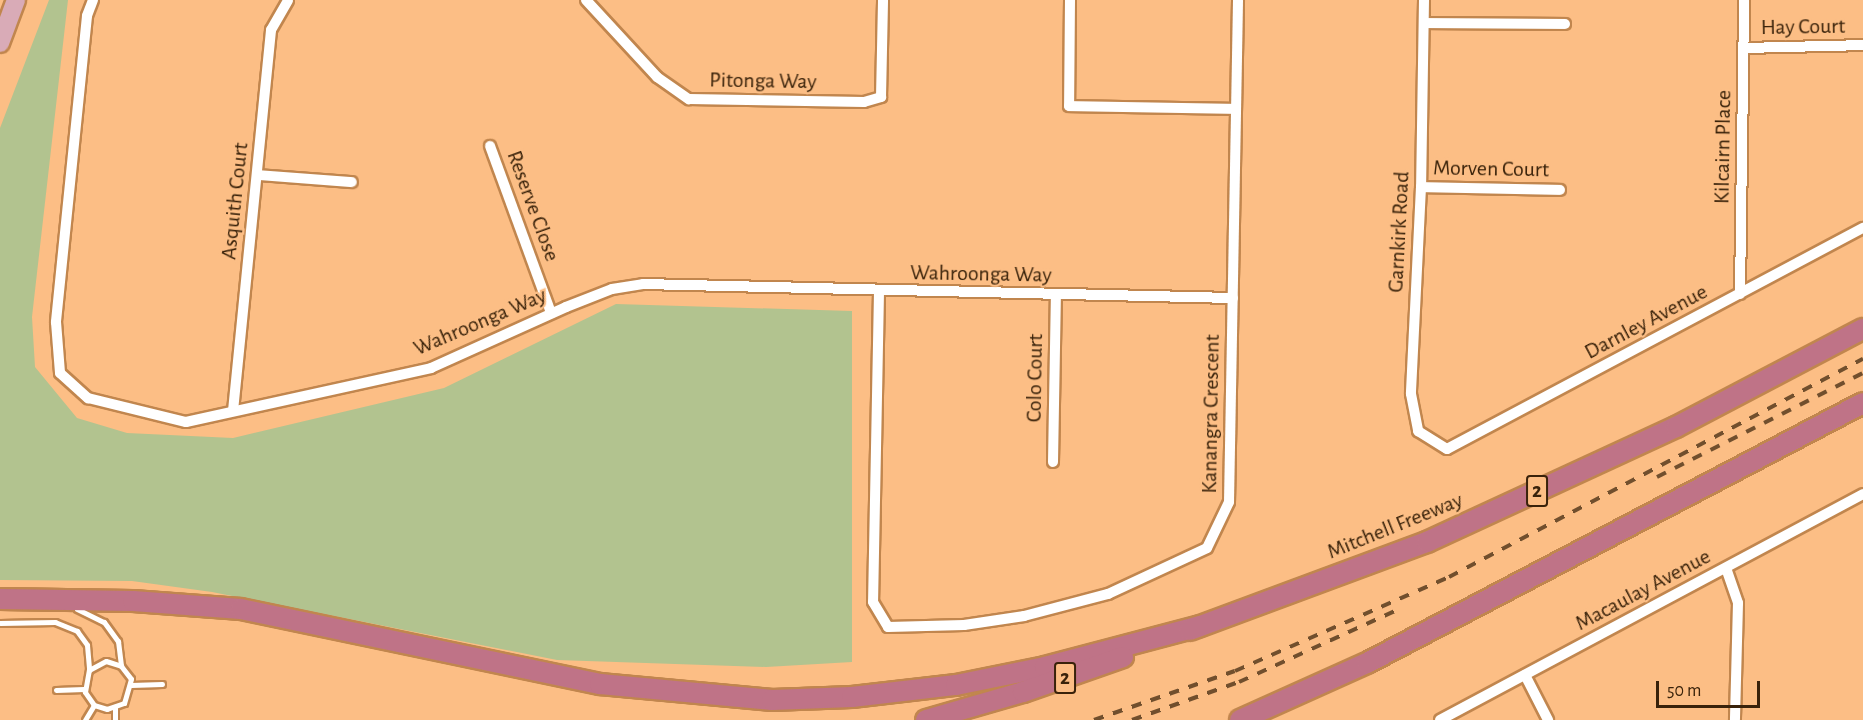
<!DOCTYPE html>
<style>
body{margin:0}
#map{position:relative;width:1863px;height:720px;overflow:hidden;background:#fcbe85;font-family:"Alegreya Sans",sans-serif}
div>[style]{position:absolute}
.green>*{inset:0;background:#b2c38f}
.roads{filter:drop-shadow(2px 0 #c1864e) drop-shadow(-2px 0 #c1864e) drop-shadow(0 2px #c1864e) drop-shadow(0 -2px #c1864e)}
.lane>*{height:5px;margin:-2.5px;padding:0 2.5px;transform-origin:2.5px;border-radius:2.5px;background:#fff}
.street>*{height:10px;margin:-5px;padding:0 5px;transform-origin:5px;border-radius:5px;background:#fff}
.primary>*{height:18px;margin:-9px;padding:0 9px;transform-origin:9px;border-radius:9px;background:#d9abb7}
.highway>*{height:20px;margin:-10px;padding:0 10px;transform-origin:10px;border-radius:10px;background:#bf7387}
.rail>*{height:4px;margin-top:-2px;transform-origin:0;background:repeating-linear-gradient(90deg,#714f2d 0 10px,transparent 0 20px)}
span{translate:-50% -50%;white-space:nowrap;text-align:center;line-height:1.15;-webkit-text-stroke:4.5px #fcbe85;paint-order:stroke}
.shield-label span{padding:2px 4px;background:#fcbe85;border:2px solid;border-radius:4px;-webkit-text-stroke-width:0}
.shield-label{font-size:21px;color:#39220a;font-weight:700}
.street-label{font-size:22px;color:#39220a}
.scale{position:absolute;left:1656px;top:681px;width:104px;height:27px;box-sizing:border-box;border:3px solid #39220a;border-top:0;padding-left:8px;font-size:18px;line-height:21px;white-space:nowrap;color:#39220a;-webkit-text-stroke:4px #fcbe85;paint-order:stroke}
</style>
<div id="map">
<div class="green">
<div style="clip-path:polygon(49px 0,68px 0,32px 317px,35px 367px,77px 418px,127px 433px,233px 438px,444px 388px,616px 304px,852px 311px,852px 662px,766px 667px,557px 660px,212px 592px,132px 581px,0 580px,0 128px)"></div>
</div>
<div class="roads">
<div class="lane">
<div style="left:77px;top:609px;width:30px;rotate:26deg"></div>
<div style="left:104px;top:622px;width:24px;rotate:54deg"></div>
<div style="left:118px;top:641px;width:25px;rotate:83deg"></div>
<div style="left:121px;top:666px;width:16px;rotate:52deg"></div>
<div style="left:131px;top:679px;width:25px;rotate:106deg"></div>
<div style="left:124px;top:703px;width:18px;rotate:161deg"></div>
<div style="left:107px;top:709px;width:14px;rotate:-163deg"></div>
<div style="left:94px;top:705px;width:16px;rotate:-125deg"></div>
<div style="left:85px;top:692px;width:22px;rotate:-80deg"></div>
<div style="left:89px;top:670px;width:19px;rotate:-28deg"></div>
<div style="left:106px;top:661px;width:16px;rotate:18deg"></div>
<div style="left:0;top:623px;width:55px;rotate:-1deg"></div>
<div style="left:55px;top:622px;width:24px;rotate:22deg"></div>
<div style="left:77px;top:631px;width:17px;rotate:54deg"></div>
<div style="left:87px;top:645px;width:25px;rotate:85deg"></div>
<div style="left:131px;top:685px;width:31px;rotate:-2deg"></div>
<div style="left:56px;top:690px;width:28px;rotate:-2deg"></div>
<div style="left:85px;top:720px;width:17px;rotate:-59deg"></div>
<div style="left:115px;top:720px;width:12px;rotate:-90deg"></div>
</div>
<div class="street">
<div style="left:93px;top:0;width:17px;rotate:111deg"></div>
<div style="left:87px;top:16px;width:308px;rotate:95.8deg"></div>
<div style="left:56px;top:322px;width:51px;rotate:85.5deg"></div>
<div style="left:60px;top:373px;width:38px;rotate:42deg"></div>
<div style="left:88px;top:398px;width:101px;rotate:13.8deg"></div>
<div style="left:186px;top:422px;width:251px;rotate:-12.4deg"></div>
<div style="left:431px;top:368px;width:148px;rotate:-24.3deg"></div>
<div style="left:566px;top:307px;width:49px;rotate:-21.4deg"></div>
<div style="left:612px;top:289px;width:31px;rotate:-9deg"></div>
<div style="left:643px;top:284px;width:590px;rotate:1.36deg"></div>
<div style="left:586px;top:0;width:105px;rotate:47.3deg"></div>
<div style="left:657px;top:77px;width:39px;rotate:35deg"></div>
<div style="left:689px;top:99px;width:175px;rotate:1deg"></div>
<div style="left:864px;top:102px;width:18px;rotate:-16deg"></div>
<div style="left:881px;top:97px;width:97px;rotate:-88.8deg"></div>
<div style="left:1070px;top:0;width:106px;rotate:90.5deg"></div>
<div style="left:1069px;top:106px;width:167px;rotate:1deg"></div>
<div style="left:1424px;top:0;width:187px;rotate:90.9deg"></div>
<div style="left:1421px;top:187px;width:207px;rotate:92.8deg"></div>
<div style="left:1411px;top:394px;width:38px;rotate:79deg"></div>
<div style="left:1418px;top:431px;width:34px;rotate:32deg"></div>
<div style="left:1447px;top:449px;width:471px;rotate:-28deg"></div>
<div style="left:1424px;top:23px;width:141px;rotate:0.4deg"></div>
<div style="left:1744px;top:48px;width:119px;rotate:-1.4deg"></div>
<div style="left:490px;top:146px;width:178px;rotate:69.9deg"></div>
<div style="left:258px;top:175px;width:94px;rotate:4.3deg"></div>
<div style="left:1421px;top:187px;width:139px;rotate:1.2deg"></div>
<div style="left:879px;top:292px;width:310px;rotate:91.1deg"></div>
<div style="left:873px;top:602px;width:29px;rotate:59deg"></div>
<div style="left:888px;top:627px;width:76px;rotate:-1.5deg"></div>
<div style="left:964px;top:625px;width:61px;rotate:-8.5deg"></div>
<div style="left:1024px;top:616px;width:87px;rotate:-14.7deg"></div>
<div style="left:1108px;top:594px;width:109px;rotate:-24.9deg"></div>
<div style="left:1207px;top:548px;width:51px;rotate:-64.4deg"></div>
<div style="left:1229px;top:502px;width:502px;rotate:-88.97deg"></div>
<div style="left:1740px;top:294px;width:294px;rotate:-89.2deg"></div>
<div style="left:233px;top:411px;width:383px;rotate:-84.3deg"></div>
<div style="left:271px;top:30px;width:34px;rotate:-60deg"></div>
<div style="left:1053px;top:462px;width:167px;rotate:-89deg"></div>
<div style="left:1726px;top:568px;width:37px;rotate:71deg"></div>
<div style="left:1738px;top:603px;width:117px;rotate:91.5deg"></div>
<div style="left:1525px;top:675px;width:51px;rotate:62.9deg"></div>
<div style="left:1440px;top:720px;width:480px;rotate:-28.1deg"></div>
</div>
<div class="primary">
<div style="left:0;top:43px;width:46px;rotate:-69.6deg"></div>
</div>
<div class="highway">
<div style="left:0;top:599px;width:133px;rotate:0.9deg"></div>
<div style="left:133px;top:601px;width:108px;rotate:4.2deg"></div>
<div style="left:241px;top:609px;width:367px;rotate:11.8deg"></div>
<div style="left:600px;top:684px;width:173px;rotate:5.3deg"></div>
<div style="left:772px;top:700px;width:80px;rotate:-2.1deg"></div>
<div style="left:852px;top:697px;width:105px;rotate:-6.6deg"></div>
<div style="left:956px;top:685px;width:91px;rotate:-11.4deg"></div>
<div style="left:1045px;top:667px;width:160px;rotate:-14.8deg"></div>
<div style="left:1190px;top:630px;width:253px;rotate:-20.4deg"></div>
<div style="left:1427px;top:542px;width:274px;rotate:-24.8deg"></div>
<div style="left:1676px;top:427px;width:211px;rotate:-27.7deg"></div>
<div style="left:926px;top:720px;width:101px;rotate:-16.1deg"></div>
<div style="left:1023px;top:692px;width:106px;rotate:-19.3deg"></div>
<div style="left:1240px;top:720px;width:139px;rotate:-24.2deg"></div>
<div style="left:1367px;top:663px;width:560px;rotate:-27.66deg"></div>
</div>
</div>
<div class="rail">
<div style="left:1657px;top:477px;width:231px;rotate:-26.8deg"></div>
<div style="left:1094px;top:720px;width:149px;rotate:-19.2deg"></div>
<div style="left:1235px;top:671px;width:234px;rotate:-23.7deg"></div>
<div style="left:1449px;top:577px;width:468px;rotate:-27.8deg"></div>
<div style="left:1132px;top:720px;width:114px;rotate:-19.6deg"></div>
<div style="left:1239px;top:682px;width:171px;rotate:-24.5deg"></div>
</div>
<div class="shield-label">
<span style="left:1537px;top:491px">2</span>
<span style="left:1065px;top:678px">2</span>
</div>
<div class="street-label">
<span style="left:1803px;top:27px;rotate:-1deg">Hay Court</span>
<span style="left:763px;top:81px;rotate:1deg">Pitonga Way</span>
<span style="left:1723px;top:147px;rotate:-89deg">Kilcairn Place</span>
<span style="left:1491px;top:169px;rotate:1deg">Morven Court</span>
<span style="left:235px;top:201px;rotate:-84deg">Asquith Court</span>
<span style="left:533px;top:206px;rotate:70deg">Reserve Close</span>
<span style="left:1399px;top:232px;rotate:-87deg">Garnkirk Road</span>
<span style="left:981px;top:274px;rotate:1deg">Wahroonga Way</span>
<span style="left:480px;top:322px;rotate:-23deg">Wahroonga Way</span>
<span style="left:1646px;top:322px;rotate:-28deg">Darnley Avenue</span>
<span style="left:1035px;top:378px;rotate:-89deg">Colo Court</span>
<span style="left:1211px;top:414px;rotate:-89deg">Kanangra Crescent</span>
<span style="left:1395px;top:526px;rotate:-22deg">Mitchell Freeway</span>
<span style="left:1643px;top:590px;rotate:-28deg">Macaulay Avenue</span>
</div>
<div class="scale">50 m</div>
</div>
